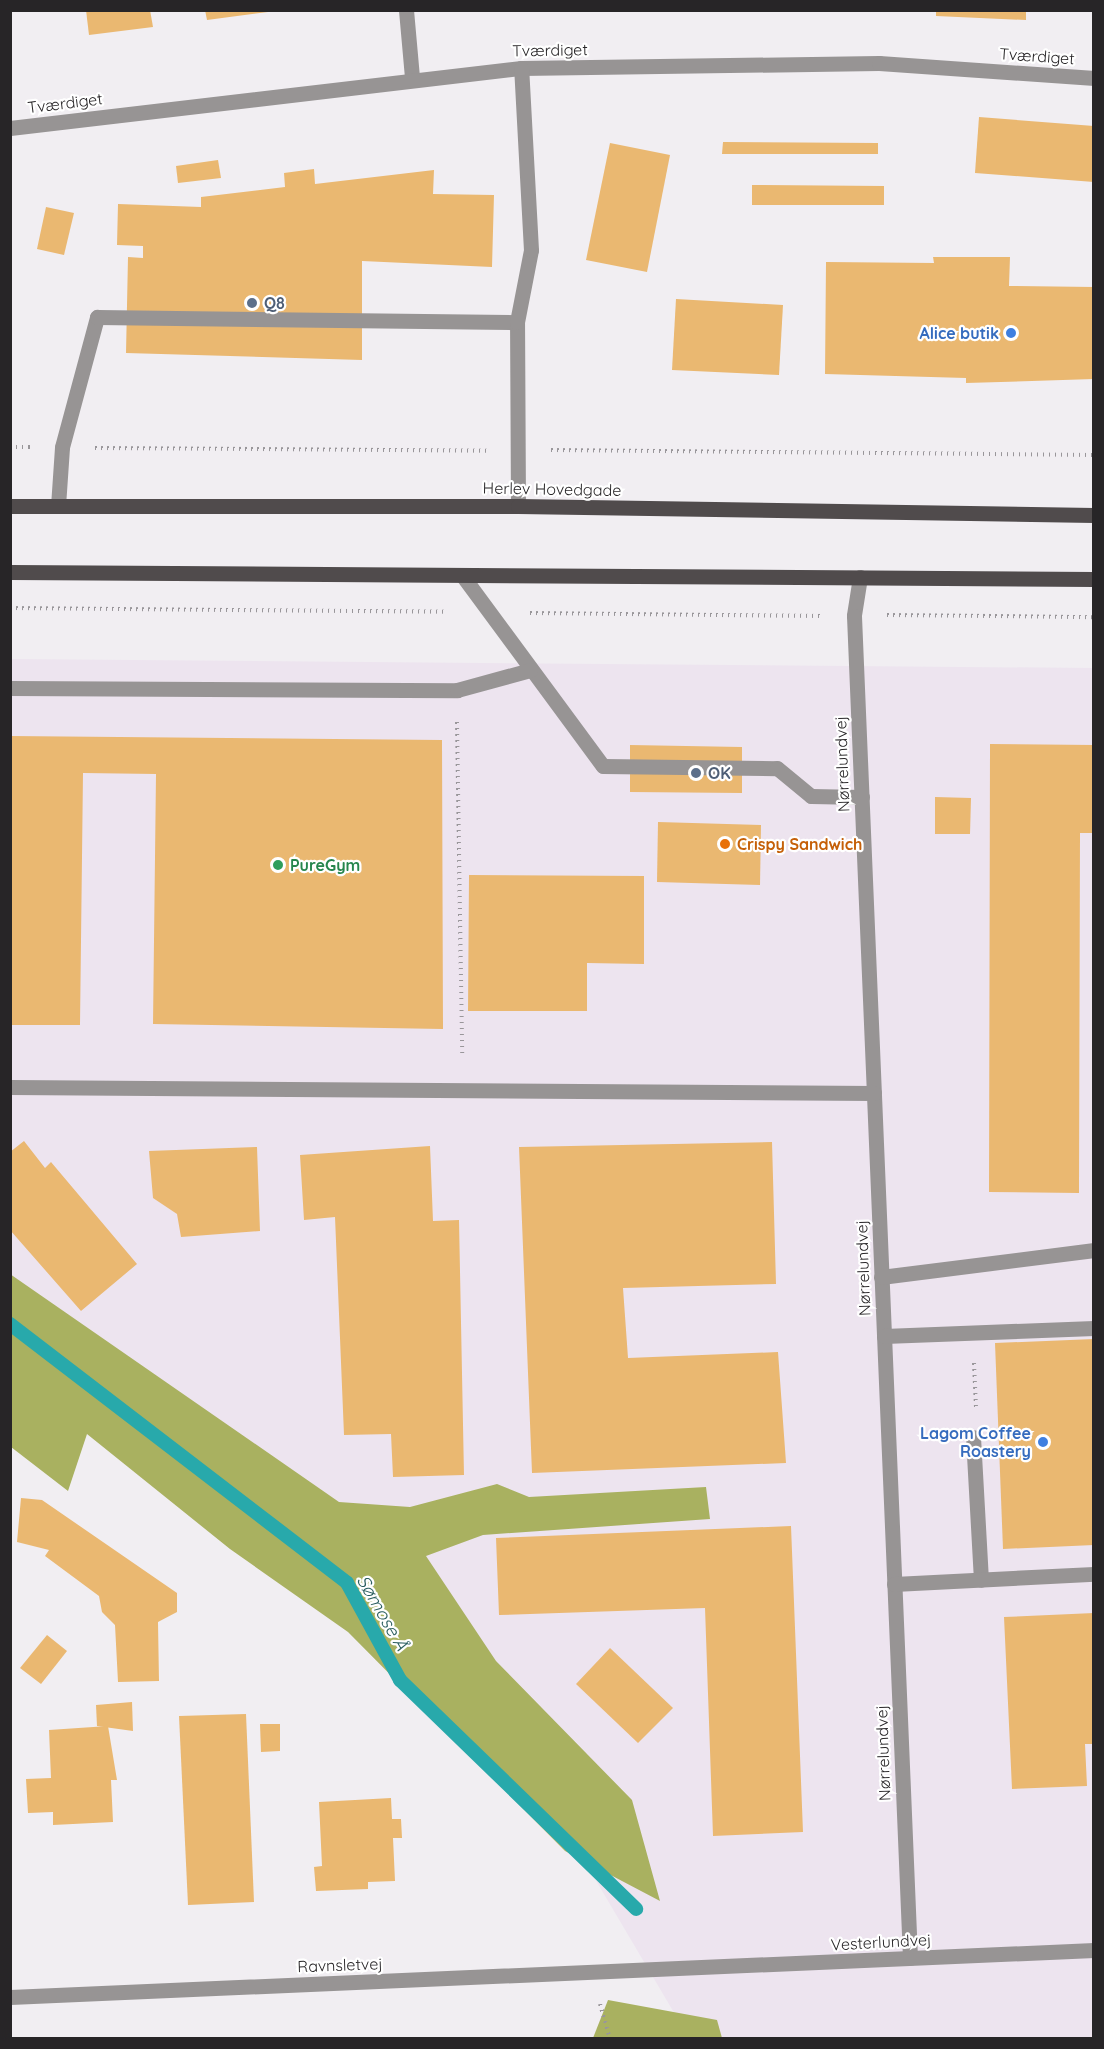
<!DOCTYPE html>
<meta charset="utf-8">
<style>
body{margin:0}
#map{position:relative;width:1104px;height:2049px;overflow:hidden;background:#f1eef2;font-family:Quicksand,sans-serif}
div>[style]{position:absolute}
.built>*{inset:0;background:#ede4ef}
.forest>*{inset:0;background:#a9b160}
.stream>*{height:14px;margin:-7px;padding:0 7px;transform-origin:7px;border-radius:7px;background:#28a9ab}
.building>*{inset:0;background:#eab871}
.path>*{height:4px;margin-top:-2px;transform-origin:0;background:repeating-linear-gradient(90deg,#99969a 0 1.5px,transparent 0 6px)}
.minor>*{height:15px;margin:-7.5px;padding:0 7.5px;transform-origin:7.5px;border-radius:7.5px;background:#979494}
.major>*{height:15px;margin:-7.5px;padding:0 7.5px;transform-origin:7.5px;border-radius:7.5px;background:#504b4c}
.dots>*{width:16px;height:16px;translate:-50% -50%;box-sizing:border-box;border:3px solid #fff;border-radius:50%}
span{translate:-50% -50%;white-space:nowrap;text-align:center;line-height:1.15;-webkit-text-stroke:4.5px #fff;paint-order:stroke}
.street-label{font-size:16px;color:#272527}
.service-label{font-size:16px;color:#4e5e75;font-weight:700}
.left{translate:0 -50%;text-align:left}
.shop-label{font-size:16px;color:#366cbe;font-weight:700}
.right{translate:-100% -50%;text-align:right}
.food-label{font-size:16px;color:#c56008;font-weight:700}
.leisure-label{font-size:16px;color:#27864d;font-weight:700}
.water-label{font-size:18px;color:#2b5e5f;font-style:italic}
.frame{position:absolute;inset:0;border:12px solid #272527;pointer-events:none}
</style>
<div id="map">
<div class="built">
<div style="clip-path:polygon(11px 659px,1093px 668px,1093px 2038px,689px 2038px,419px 1581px,11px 1297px)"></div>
</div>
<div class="forest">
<div style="clip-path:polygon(10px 1274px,339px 1502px,410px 1507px,497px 1484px,529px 1497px,706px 1487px,710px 1519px,483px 1535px,426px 1556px,496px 1661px,632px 1800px,660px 1901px,565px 1851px,348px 1632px,230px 1549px,87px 1434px,68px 1491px,11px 1447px)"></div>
<div style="clip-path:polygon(608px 2000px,717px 2020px,722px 2038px,593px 2038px)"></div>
</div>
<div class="stream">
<div style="left:10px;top:1324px;width:425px;rotate:37.5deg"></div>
<div style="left:347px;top:1583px;width:111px;rotate:61.3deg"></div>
<div style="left:400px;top:1680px;width:329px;rotate:44.1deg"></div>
</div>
<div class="building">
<div style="clip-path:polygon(86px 10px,150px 10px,153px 27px,89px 35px)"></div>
<div style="clip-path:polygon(205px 10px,268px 10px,268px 12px,207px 20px)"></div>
<div style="clip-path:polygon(936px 10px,1026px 10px,1026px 20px,936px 16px)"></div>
<div style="clip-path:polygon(979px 117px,1094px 126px,1094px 182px,975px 173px)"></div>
<div style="clip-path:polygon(723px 142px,878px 143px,878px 154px,722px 154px)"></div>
<div style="clip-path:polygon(610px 143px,670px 155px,647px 272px,586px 260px)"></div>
<div style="clip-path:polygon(218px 160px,221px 178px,178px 183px,176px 166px)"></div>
<div style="clip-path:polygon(314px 169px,315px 184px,434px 170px,433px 194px,494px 195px,492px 267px,362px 261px,362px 360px,126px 353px,128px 257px,143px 258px,143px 246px,117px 245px,118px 204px,201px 207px,201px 197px,285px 187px,284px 173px)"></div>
<div style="clip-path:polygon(752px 185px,884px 186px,884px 205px,752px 205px)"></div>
<div style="clip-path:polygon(46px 207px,74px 213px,64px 255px,37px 249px)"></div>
<div style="clip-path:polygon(933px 257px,1010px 257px,1009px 286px,1094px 287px,1094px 379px,966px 383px,966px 378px,825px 374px,826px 262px,934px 263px)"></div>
<div style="clip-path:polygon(676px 299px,783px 305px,779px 375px,672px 370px)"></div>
<div style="clip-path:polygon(10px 736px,442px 740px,443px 1029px,153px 1024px,156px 774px,83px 773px,80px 1025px,10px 1025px)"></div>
<div style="clip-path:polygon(990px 744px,1094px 745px,1094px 833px,1080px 833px,1079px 1193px,989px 1192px)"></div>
<div style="clip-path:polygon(630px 745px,742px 747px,742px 793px,630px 792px)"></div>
<div style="clip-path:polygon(935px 797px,971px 798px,970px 834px,935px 834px)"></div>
<div style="clip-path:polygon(658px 822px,761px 825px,760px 885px,657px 882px)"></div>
<div style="clip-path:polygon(469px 875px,644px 876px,644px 964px,587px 963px,587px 1011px,468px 1011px)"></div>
<div style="clip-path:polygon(24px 1141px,45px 1168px,51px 1162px,137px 1264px,81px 1311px,10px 1230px,10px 1152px)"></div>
<div style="clip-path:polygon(772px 1142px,776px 1284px,623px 1288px,628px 1358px,778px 1352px,786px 1463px,532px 1473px,519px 1147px)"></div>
<div style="clip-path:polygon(430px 1146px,433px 1221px,459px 1220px,464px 1475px,393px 1477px,391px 1434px,344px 1435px,335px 1217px,304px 1220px,300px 1155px)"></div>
<div style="clip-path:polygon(257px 1147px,260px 1231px,181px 1237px,177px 1214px,153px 1198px,149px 1151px)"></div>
<div style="clip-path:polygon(1094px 1339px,1094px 1545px,1003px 1549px,995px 1343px)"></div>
<div style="clip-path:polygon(21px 1498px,42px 1500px,177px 1593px,177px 1612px,158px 1622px,159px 1681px,118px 1682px,115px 1625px,102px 1612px,99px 1596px,45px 1556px,49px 1550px,17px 1542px)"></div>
<div style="clip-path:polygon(791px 1526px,803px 1832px,713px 1836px,705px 1608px,499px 1615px,496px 1538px)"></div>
<div style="clip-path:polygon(1094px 1613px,1094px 1744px,1085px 1744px,1087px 1786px,1012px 1789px,1004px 1617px)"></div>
<div style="clip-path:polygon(47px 1635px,67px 1651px,41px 1684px,20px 1668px)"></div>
<div style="clip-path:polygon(610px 1648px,673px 1708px,638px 1743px,576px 1684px)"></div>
<div style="clip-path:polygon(132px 1702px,133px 1731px,97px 1726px,96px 1705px)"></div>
<div style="clip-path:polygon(246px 1714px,254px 1902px,188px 1905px,179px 1716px)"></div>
<div style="clip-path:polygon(260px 1724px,280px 1724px,280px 1751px,261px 1752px)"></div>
<div style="clip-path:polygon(108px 1726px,117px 1780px,111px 1780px,113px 1822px,53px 1825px,53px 1812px,28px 1813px,26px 1779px,51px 1778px,49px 1730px)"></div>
<div style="clip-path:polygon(391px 1798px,392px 1819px,401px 1819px,402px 1838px,393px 1838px,395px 1881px,368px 1882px,368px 1889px,316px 1891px,314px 1867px,322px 1866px,319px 1802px)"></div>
</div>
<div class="path">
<div style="left:10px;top:447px;width:21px"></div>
<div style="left:95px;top:448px;width:392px;rotate:0.4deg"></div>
<div style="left:551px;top:450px;width:543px;rotate:0.53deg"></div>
<div style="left:10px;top:608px;width:438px;rotate:0.5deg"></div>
<div style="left:530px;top:613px;width:293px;rotate:0.6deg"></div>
<div style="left:887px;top:615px;width:207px;rotate:0.6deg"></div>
<div style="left:457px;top:722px;width:335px;rotate:89.1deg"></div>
<div style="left:974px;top:1363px;width:44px;rotate:87.4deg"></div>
<div style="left:600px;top:2004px;width:35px;rotate:74deg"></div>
</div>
<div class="minor">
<div style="left:406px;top:10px;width:67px;rotate:84.9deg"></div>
<div style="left:10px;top:128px;width:515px;rotate:-6.7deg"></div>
<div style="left:521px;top:68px;width:358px;rotate:-0.8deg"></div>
<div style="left:879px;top:63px;width:216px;rotate:4deg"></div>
<div style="left:58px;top:506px;width:59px;rotate:-86.1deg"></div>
<div style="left:62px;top:447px;width:135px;rotate:-74.9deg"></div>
<div style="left:97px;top:317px;width:420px;rotate:0.7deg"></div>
<div style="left:518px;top:506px;width:184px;rotate:-90.3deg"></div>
<div style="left:517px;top:322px;width:73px;rotate:-79deg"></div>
<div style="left:531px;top:250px;width:182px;rotate:-93.1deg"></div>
<div style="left:462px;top:575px;width:237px;rotate:53.6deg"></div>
<div style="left:603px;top:766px;width:174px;rotate:0.7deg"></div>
<div style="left:777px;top:768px;width:44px;rotate:39.5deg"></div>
<div style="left:811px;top:796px;width:51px;rotate:1.1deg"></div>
<div style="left:860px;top:577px;width:39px;rotate:99deg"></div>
<div style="left:854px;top:616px;width:1343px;rotate:87.61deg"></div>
<div style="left:10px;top:688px;width:447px;rotate:0.3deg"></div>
<div style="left:457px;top:690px;width:76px;rotate:-15.3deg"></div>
<div style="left:10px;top:1087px;width:864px;rotate:0.4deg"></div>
<div style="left:881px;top:1277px;width:215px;rotate:-7.2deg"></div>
<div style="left:884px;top:1336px;width:210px;rotate:-2.2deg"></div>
<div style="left:973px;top:1437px;width:143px;rotate:86.8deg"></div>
<div style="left:894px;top:1584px;width:200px;rotate:-2.9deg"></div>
<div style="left:10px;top:1997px;width:1085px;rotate:-2.48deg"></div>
</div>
<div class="major">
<div style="left:10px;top:506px;width:508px"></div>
<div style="left:518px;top:506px;width:576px;rotate:0.9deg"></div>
<div style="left:10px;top:572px;width:1084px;rotate:0.37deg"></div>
</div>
<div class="dots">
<div style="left:252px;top:303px;background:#5c6f8a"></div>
<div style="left:1011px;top:333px;background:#3f7fe0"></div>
<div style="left:696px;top:773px;background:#5c6f8a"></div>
<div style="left:725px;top:844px;background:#e8710a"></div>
<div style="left:278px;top:865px;background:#2e9e5b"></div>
<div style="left:1043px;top:1442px;background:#3f7fe0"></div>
</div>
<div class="street-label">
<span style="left:550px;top:50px;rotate:-1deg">Tværdiget</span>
<span style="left:1037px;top:56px;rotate:4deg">Tværdiget</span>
<span style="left:65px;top:103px;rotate:-7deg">Tværdiget</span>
<span style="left:552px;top:489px;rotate:1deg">Herlev Hovedgade</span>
<span style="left:842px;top:764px;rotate:-92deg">Nørrelundvej</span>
<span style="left:863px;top:1268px;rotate:-92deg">Nørrelundvej</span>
<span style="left:883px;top:1753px;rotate:-92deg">Nørrelundvej</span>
<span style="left:881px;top:1942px;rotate:-3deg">Vesterlundvej</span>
<span style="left:340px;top:1965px;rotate:-2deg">Ravnsletvej</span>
</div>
<div class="service-label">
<span class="left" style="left:264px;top:303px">Q8</span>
<span class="left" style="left:708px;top:773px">OK</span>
</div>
<div class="shop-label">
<span class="right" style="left:999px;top:333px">Alice butik</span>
<span class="right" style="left:1031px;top:1442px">Lagom Coffee<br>Roastery</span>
</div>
<div class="food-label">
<span class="left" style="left:737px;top:844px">Crispy Sandwich</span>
</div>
<div class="leisure-label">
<span class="left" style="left:290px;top:865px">PureGym</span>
</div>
<div class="water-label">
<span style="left:382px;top:1613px;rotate:60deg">Sømose Å</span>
</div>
<div class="frame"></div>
</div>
